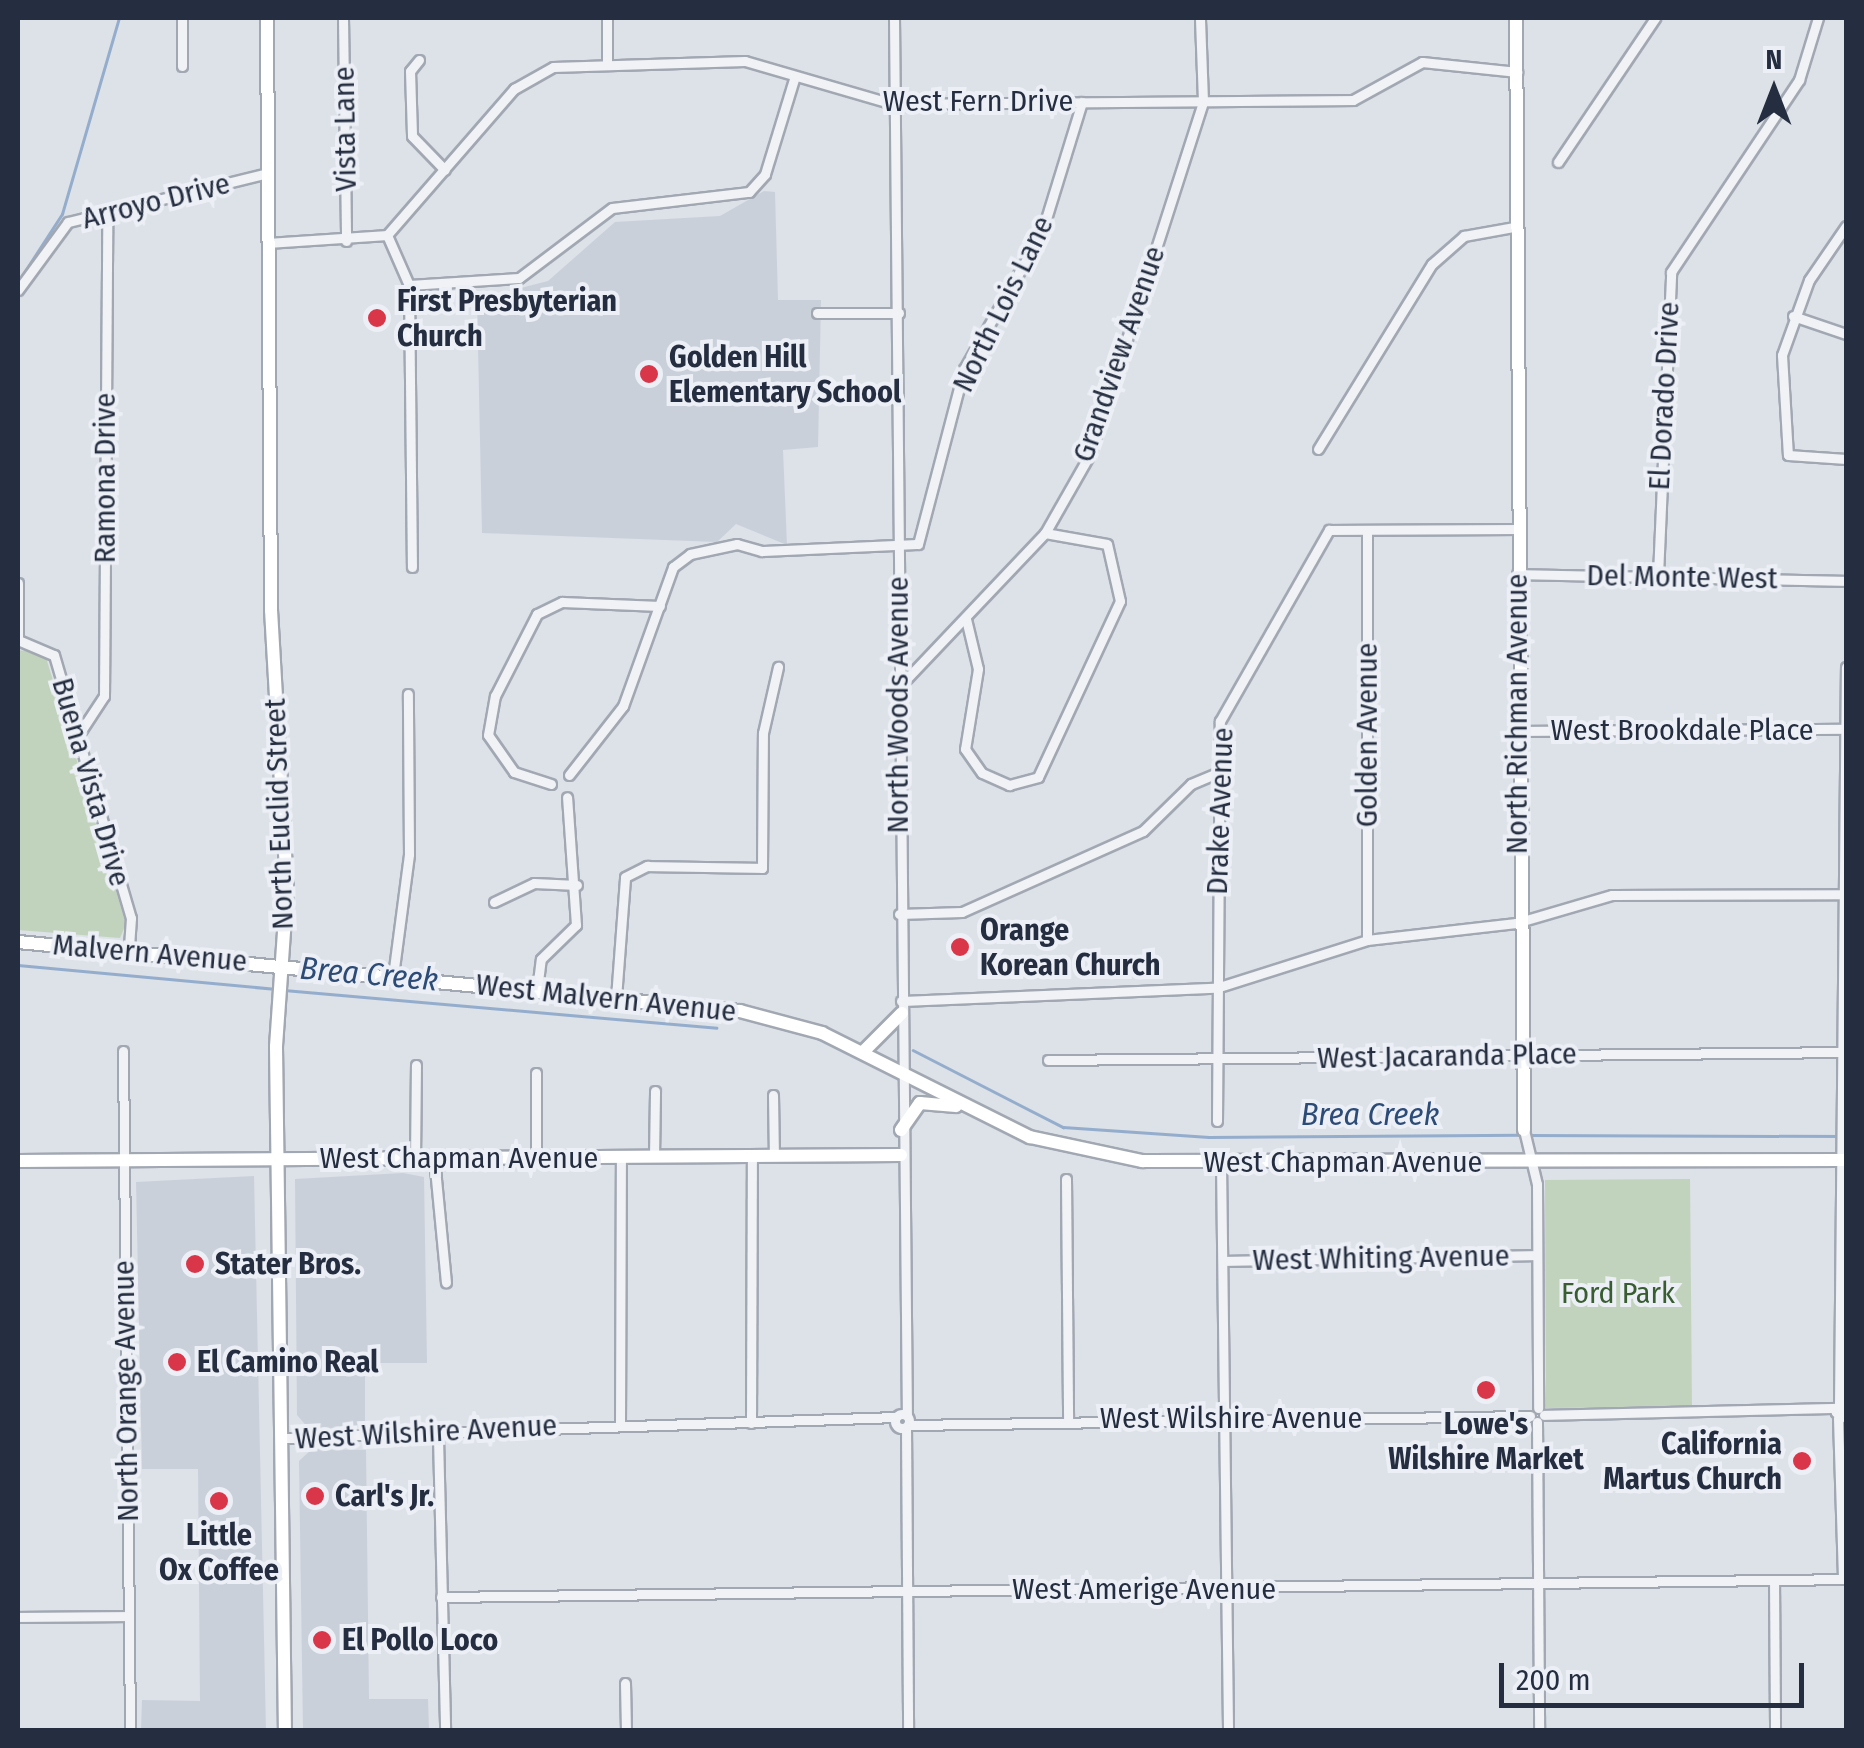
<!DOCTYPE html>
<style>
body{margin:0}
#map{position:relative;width:1864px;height:1748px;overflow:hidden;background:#dde1e8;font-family:"Fira Sans Condensed",sans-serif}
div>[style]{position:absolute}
.built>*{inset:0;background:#cad0da}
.green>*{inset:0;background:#c2d3bd}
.stream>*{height:2.5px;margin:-1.25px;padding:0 1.25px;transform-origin:1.25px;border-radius:1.25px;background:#94adcc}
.roads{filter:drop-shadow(2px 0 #a2a8b2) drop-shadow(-2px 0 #a2a8b2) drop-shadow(0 2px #a2a8b2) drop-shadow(0 -2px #a2a8b2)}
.street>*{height:9px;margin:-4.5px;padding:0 4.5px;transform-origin:4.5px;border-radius:4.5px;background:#f0f2f6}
.street>.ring{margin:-4.5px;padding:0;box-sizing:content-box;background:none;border:9px solid #f0f2f6;border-radius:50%}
.secondary>*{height:12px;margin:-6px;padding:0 6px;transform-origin:6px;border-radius:6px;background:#fff}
.dots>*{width:28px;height:28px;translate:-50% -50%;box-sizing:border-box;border:5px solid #ecf0f6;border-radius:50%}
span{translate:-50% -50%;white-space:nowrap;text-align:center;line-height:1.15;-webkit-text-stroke:8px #ecf0f6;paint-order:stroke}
.street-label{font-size:30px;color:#252e40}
.poi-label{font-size:30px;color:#252e40;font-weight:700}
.left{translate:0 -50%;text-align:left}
.right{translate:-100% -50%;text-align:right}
.park-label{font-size:30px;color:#385d31}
.water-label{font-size:32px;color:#2c4b77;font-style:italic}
.frame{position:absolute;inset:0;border:20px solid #252e40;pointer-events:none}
.north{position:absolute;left:1724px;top:40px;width:100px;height:100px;-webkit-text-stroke:8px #ecf0f6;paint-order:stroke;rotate:0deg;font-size:28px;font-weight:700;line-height:40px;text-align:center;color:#252e40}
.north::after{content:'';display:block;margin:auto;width:35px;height:45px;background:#252e40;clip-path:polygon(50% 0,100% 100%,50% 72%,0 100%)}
.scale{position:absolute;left:1499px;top:1663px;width:305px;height:45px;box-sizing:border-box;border:5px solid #252e40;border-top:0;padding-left:12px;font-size:30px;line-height:35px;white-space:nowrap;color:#252e40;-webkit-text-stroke:8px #ecf0f6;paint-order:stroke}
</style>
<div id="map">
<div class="built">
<div style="clip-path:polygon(764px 191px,775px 192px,778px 300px,821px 300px,818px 447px,783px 450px,787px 545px,736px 524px,717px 542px,482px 533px,477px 299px,548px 281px,615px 222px,720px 216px)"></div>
<div style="clip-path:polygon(403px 1173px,424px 1177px,427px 1363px,365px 1363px,365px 1427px,309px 1429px,297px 1415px,295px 1179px)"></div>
<div style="clip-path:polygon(254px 1176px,266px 1730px,141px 1730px,142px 1700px,200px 1701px,198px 1469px,142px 1469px,136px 1182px)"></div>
<div style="clip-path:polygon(312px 1449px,366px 1450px,369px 1699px,428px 1699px,429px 1730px,303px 1730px,299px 1461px)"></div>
</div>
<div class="green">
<div style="clip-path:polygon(18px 650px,45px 654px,126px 924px,120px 938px,18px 930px)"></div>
<div style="clip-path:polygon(1690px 1179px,1692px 1407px,1546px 1408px,1545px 1180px)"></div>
</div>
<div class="stream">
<div style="left:18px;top:282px;width:81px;rotate:-57.1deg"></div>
<div style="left:62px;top:214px;width:204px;rotate:-73.8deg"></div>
<div style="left:18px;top:965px;width:259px;rotate:5.3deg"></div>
<div style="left:284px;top:990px;width:434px;rotate:5deg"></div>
<div style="left:913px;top:1050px;width:169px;rotate:27.2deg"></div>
<div style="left:1063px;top:1127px;width:146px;rotate:3.9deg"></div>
<div style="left:1209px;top:1137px;width:311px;rotate:-0.4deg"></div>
<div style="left:1528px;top:1135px;width:318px;rotate:0.2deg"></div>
</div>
<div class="roads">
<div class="street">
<div style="left:343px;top:18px;width:223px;rotate:89.2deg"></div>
<div style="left:607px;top:18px;width:44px;rotate:90deg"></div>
<div style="left:894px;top:18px;width:1397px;rotate:89.47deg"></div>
<div style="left:419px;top:60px;width:14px;rotate:129deg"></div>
<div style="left:410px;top:71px;width:65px;rotate:88.2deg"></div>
<div style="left:412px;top:136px;width:47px;rotate:45.9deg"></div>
<div style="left:182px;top:66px;width:48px;rotate:-90deg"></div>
<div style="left:1558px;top:162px;width:174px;rotate:-56deg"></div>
<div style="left:1846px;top:226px;width:65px;rotate:124.4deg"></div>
<div style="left:1809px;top:280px;width:80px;rotate:109.8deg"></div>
<div style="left:1782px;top:355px;width:100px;rotate:86.6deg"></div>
<div style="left:1788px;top:455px;width:58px;rotate:3.9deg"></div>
<div style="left:387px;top:235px;width:55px;rotate:66.3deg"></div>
<div style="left:409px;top:285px;width:282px;rotate:89.4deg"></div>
<div style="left:268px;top:243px;width:119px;rotate:-3.8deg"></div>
<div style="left:387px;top:235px;width:194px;rotate:-49deg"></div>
<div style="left:514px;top:89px;width:45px;rotate:-29.4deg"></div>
<div style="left:553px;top:67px;width:192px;rotate:-1.8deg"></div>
<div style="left:745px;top:61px;width:154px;rotate:16.2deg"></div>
<div style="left:893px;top:104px;width:460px;rotate:-0.5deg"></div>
<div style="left:1353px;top:100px;width:79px;rotate:-28.8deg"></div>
<div style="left:1422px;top:62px;width:96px;rotate:6deg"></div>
<div style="left:409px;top:285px;width:110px;rotate:-3.6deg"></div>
<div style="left:519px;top:278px;width:116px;rotate:-37deg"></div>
<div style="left:612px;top:208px;width:138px;rotate:-6.7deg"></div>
<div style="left:749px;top:192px;width:24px;rotate:-48deg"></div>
<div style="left:765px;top:174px;width:102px;rotate:-73deg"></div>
<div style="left:18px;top:290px;width:84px;rotate:-53.7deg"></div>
<div style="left:68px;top:222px;width:205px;rotate:-13.8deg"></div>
<div style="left:817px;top:313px;width:82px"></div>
<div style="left:1793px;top:316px;width:56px;rotate:18.8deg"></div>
<div style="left:1318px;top:449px;width:217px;rotate:-58.4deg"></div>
<div style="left:1432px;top:264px;width:43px;rotate:-41.2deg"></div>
<div style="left:1464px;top:236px;width:51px;rotate:-10.2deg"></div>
<div style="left:1517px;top:574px;width:329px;rotate:1.2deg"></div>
<div style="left:1658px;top:575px;width:303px;rotate:-87.5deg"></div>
<div style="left:1671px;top:272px;width:231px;rotate:-56.3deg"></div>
<div style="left:1799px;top:80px;width:65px;rotate:-73deg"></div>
<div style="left:18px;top:583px;width:57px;rotate:90deg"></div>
<div style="left:966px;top:619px;width:51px;rotate:76.5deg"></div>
<div style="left:978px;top:669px;width:81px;rotate:99.2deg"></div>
<div style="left:965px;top:749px;width:29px;rotate:55deg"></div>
<div style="left:982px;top:773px;width:30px;rotate:24deg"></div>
<div style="left:1009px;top:785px;width:30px;rotate:-15deg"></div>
<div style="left:1038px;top:777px;width:194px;rotate:-65deg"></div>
<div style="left:1120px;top:601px;width:58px;rotate:-102.8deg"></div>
<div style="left:1107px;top:544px;width:63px;rotate:-169.9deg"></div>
<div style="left:18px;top:640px;width:39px;rotate:23deg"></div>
<div style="left:54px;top:655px;width:274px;rotate:73.7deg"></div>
<div style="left:131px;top:918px;width:32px;rotate:94deg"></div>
<div style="left:896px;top:690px;width:216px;rotate:-46.5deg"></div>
<div style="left:1045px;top:533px;width:91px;rotate:-60.3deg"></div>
<div style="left:1090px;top:454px;width:371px;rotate:-72.2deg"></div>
<div style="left:1203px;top:101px;width:83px;rotate:-92.1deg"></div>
<div style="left:1519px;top:731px;width:327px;rotate:-0.4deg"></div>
<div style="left:79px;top:734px;width:45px;rotate:-56.7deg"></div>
<div style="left:104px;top:696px;width:483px;rotate:-89.6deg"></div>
<div style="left:569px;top:775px;width:88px;rotate:-52deg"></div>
<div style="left:623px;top:706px;width:148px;rotate:-70.2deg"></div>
<div style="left:673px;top:567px;width:21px;rotate:-37deg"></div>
<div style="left:690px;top:554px;width:48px;rotate:-12deg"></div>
<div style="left:737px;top:544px;width:26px;rotate:16deg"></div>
<div style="left:762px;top:551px;width:156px;rotate:-2.6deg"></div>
<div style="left:918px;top:544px;width:181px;rotate:-75.3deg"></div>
<div style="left:964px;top:369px;width:158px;rotate:-60.3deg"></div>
<div style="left:1042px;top:232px;width:136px;rotate:-72.9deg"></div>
<div style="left:551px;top:784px;width:39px;rotate:-162deg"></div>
<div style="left:514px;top:772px;width:45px;rotate:-125.1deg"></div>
<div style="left:488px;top:735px;width:40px;rotate:-80deg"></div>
<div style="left:495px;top:696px;width:92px;rotate:-62.9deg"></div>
<div style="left:537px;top:614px;width:28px;rotate:-26deg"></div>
<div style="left:562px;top:602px;width:98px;rotate:2.3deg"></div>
<div style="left:494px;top:902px;width:44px;rotate:-25.4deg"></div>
<div style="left:534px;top:883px;width:43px;rotate:2.7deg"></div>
<div style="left:899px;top:914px;width:63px;rotate:-1.8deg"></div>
<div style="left:962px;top:912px;width:198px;rotate:-24.1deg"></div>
<div style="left:1143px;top:831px;width:67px;rotate:-44.4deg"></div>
<div style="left:1191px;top:784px;width:28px;rotate:-23deg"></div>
<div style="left:1367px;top:940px;width:410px;rotate:-90deg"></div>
<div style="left:393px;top:976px;width:123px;rotate:-82.5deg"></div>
<div style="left:409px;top:854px;width:160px;rotate:-90.4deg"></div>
<div style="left:537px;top:990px;width:31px;rotate:-83deg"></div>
<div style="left:541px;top:959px;width:49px;rotate:-44.2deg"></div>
<div style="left:576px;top:925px;width:128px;rotate:-94deg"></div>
<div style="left:616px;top:998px;width:121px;rotate:-85.7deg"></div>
<div style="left:625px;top:877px;width:25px;rotate:-27deg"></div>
<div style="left:647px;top:866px;width:115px;rotate:1deg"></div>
<div style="left:762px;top:868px;width:135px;rotate:-89.6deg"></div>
<div style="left:763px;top:733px;width:68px;rotate:-77.2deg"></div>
<div style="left:901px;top:1001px;width:315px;rotate:-2.4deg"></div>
<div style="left:1216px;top:988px;width:158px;rotate:-17.6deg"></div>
<div style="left:1367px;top:940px;width:150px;rotate:-6.5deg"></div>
<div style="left:1516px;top:923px;width:100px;rotate:-16.3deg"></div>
<div style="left:1612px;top:895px;width:234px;rotate:-0.2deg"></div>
<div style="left:123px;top:1051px;width:679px;rotate:89.41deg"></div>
<div style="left:1048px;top:1060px;width:798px;rotate:-0.57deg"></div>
<div style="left:536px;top:1073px;width:85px;rotate:90deg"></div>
<div style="left:773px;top:1095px;width:61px;rotate:89.1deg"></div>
<div style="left:1217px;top:1121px;width:400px;rotate:-89.6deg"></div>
<div style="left:1220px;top:721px;width:220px;rotate:-60.3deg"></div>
<div style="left:1329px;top:530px;width:186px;rotate:-0.3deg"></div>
<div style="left:1524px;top:1130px;width:56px;rotate:76.5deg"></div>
<div style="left:1537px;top:1184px;width:224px;rotate:89.7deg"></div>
<div style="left:654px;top:1157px;width:66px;rotate:-89.1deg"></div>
<div style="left:434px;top:1158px;width:125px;rotate:84.5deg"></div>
<div style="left:415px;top:1159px;width:94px;rotate:-89.4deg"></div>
<div style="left:1221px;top:1162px;width:568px;rotate:89.29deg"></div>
<div style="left:1066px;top:1179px;width:240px;rotate:89.5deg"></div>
<div style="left:1225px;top:1261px;width:312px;rotate:-1.1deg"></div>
<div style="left:1839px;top:1406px;width:739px;rotate:-89.46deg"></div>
<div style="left:1846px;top:1406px;width:12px;rotate:149deg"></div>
<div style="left:1836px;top:1412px;width:12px;rotate:31deg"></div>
<div class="ring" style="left:895px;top:1414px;width:5px;height:5px"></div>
<div style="left:1544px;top:1415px;width:293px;rotate:-1.4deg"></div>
<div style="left:1838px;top:1418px;width:161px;rotate:88.2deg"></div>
<div style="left:1537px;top:1422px;width:308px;rotate:89.6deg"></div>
<div style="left:751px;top:1423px;width:267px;rotate:-89.8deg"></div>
<div style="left:620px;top:1424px;width:267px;rotate:-89.8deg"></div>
<div style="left:908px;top:1425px;width:622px;rotate:-0.83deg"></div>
<div style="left:906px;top:1427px;width:303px;rotate:89.6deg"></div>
<div style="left:438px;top:1437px;width:293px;rotate:88.6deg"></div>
<div style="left:280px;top:1438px;width:616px;rotate:-1.95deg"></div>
<div style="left:1774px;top:1580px;width:150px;rotate:89.6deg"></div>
<div style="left:441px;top:1597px;width:1405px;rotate:-0.73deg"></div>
<div style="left:18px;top:1617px;width:111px;rotate:-0.5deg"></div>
<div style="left:625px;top:1683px;width:47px;rotate:88.8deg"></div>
</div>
<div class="secondary">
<div style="left:267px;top:18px;width:592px;rotate:89.61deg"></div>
<div style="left:271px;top:610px;width:279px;rotate:86.7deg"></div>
<div style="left:287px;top:889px;width:158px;rotate:94deg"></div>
<div style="left:276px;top:1047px;width:683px;rotate:89.25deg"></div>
<div style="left:1516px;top:18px;width:1112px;rotate:89.59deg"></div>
<div style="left:18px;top:942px;width:725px;rotate:5.46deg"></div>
<div style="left:740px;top:1011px;width:85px;rotate:15deg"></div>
<div style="left:822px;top:1033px;width:233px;rotate:26.6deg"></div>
<div style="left:1030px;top:1137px;width:115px;rotate:12.1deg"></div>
<div style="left:1142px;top:1161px;width:704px;rotate:-0.08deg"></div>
<div style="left:863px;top:1052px;width:55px;rotate:-45deg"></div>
<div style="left:901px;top:1130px;width:33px;rotate:-55deg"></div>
<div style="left:920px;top:1103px;width:36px;rotate:5deg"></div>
<div style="left:18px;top:1161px;width:883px;rotate:-0.39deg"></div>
</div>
</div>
<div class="dots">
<div style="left:377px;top:318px;background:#d9364a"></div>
<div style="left:649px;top:374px;background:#d9364a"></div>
<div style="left:960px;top:947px;background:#d9364a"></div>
<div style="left:195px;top:1264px;background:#d9364a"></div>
<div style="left:177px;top:1362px;background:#d9364a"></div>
<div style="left:1486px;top:1390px;background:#d9364a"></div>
<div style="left:1802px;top:1461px;background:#d9364a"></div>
<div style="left:315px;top:1496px;background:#d9364a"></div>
<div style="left:219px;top:1501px;background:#d9364a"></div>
<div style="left:322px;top:1640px;background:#d9364a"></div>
</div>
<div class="street-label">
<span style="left:978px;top:101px">West Fern Drive</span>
<span style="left:345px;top:129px;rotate:-91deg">Vista Lane</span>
<span style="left:156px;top:201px;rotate:-14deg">Arroyo Drive</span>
<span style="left:1003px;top:304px;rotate:-64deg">North Lois Lane</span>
<span style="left:1119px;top:354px;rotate:-71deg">Grandview Avenue</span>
<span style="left:1664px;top:396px;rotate:-87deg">El Dorado Drive</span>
<span style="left:105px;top:478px;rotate:-90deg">Ramona Drive</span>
<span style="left:1682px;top:577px;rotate:1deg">Del Monte West</span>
<span style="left:898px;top:705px;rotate:-90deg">North Woods Avenue</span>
<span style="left:1517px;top:714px;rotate:-90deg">North Richman Avenue</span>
<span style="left:1682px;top:730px">West Brookdale Place</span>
<span style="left:1367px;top:735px;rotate:-90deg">Golden Avenue</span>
<span style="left:91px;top:782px;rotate:74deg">Buena Vista Drive</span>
<span style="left:1220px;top:811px;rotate:-88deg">Drake Avenue</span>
<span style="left:279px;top:814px;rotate:-92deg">North Euclid Street</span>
<span style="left:150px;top:953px;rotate:5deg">Malvern Avenue</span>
<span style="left:606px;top:998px;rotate:6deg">West Malvern Avenue</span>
<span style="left:1447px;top:1056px;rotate:-1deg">West Jacaranda Place</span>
<span style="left:459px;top:1158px">West Chapman Avenue</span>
<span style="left:1343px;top:1162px">West Chapman Avenue</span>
<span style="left:1381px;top:1258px;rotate:-1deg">West Whiting Avenue</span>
<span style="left:126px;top:1391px;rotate:-91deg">North Orange Avenue</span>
<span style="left:1231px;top:1418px">West Wilshire Avenue</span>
<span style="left:426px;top:1432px;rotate:-3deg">West Wilshire Avenue</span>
<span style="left:1144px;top:1589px">West Amerige Avenue</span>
</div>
<div class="poi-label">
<span class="left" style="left:397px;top:318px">First Presbyterian<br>Church</span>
<span class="left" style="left:669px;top:374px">Golden Hill<br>Elementary School</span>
<span class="left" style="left:980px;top:947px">Orange<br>Korean Church</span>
<span class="left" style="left:215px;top:1264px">Stater Bros.</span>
<span class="left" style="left:197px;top:1362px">El Camino Real</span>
<span style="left:1486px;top:1441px">Lowe's<br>Wilshire Market</span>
<span class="right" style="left:1782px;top:1461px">California<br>Martus Church</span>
<span class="left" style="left:335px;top:1496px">Carl's Jr.</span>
<span style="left:219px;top:1552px">Little<br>Ox Coffee</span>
<span class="left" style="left:342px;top:1640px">El Pollo Loco</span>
</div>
<div class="park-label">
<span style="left:1618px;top:1293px">Ford Park</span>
</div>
<div class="water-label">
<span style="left:369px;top:974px;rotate:5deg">Brea Creek</span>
<span style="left:1370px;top:1114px">Brea Creek</span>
</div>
<div class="frame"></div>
<div class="north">N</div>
<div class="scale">200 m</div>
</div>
